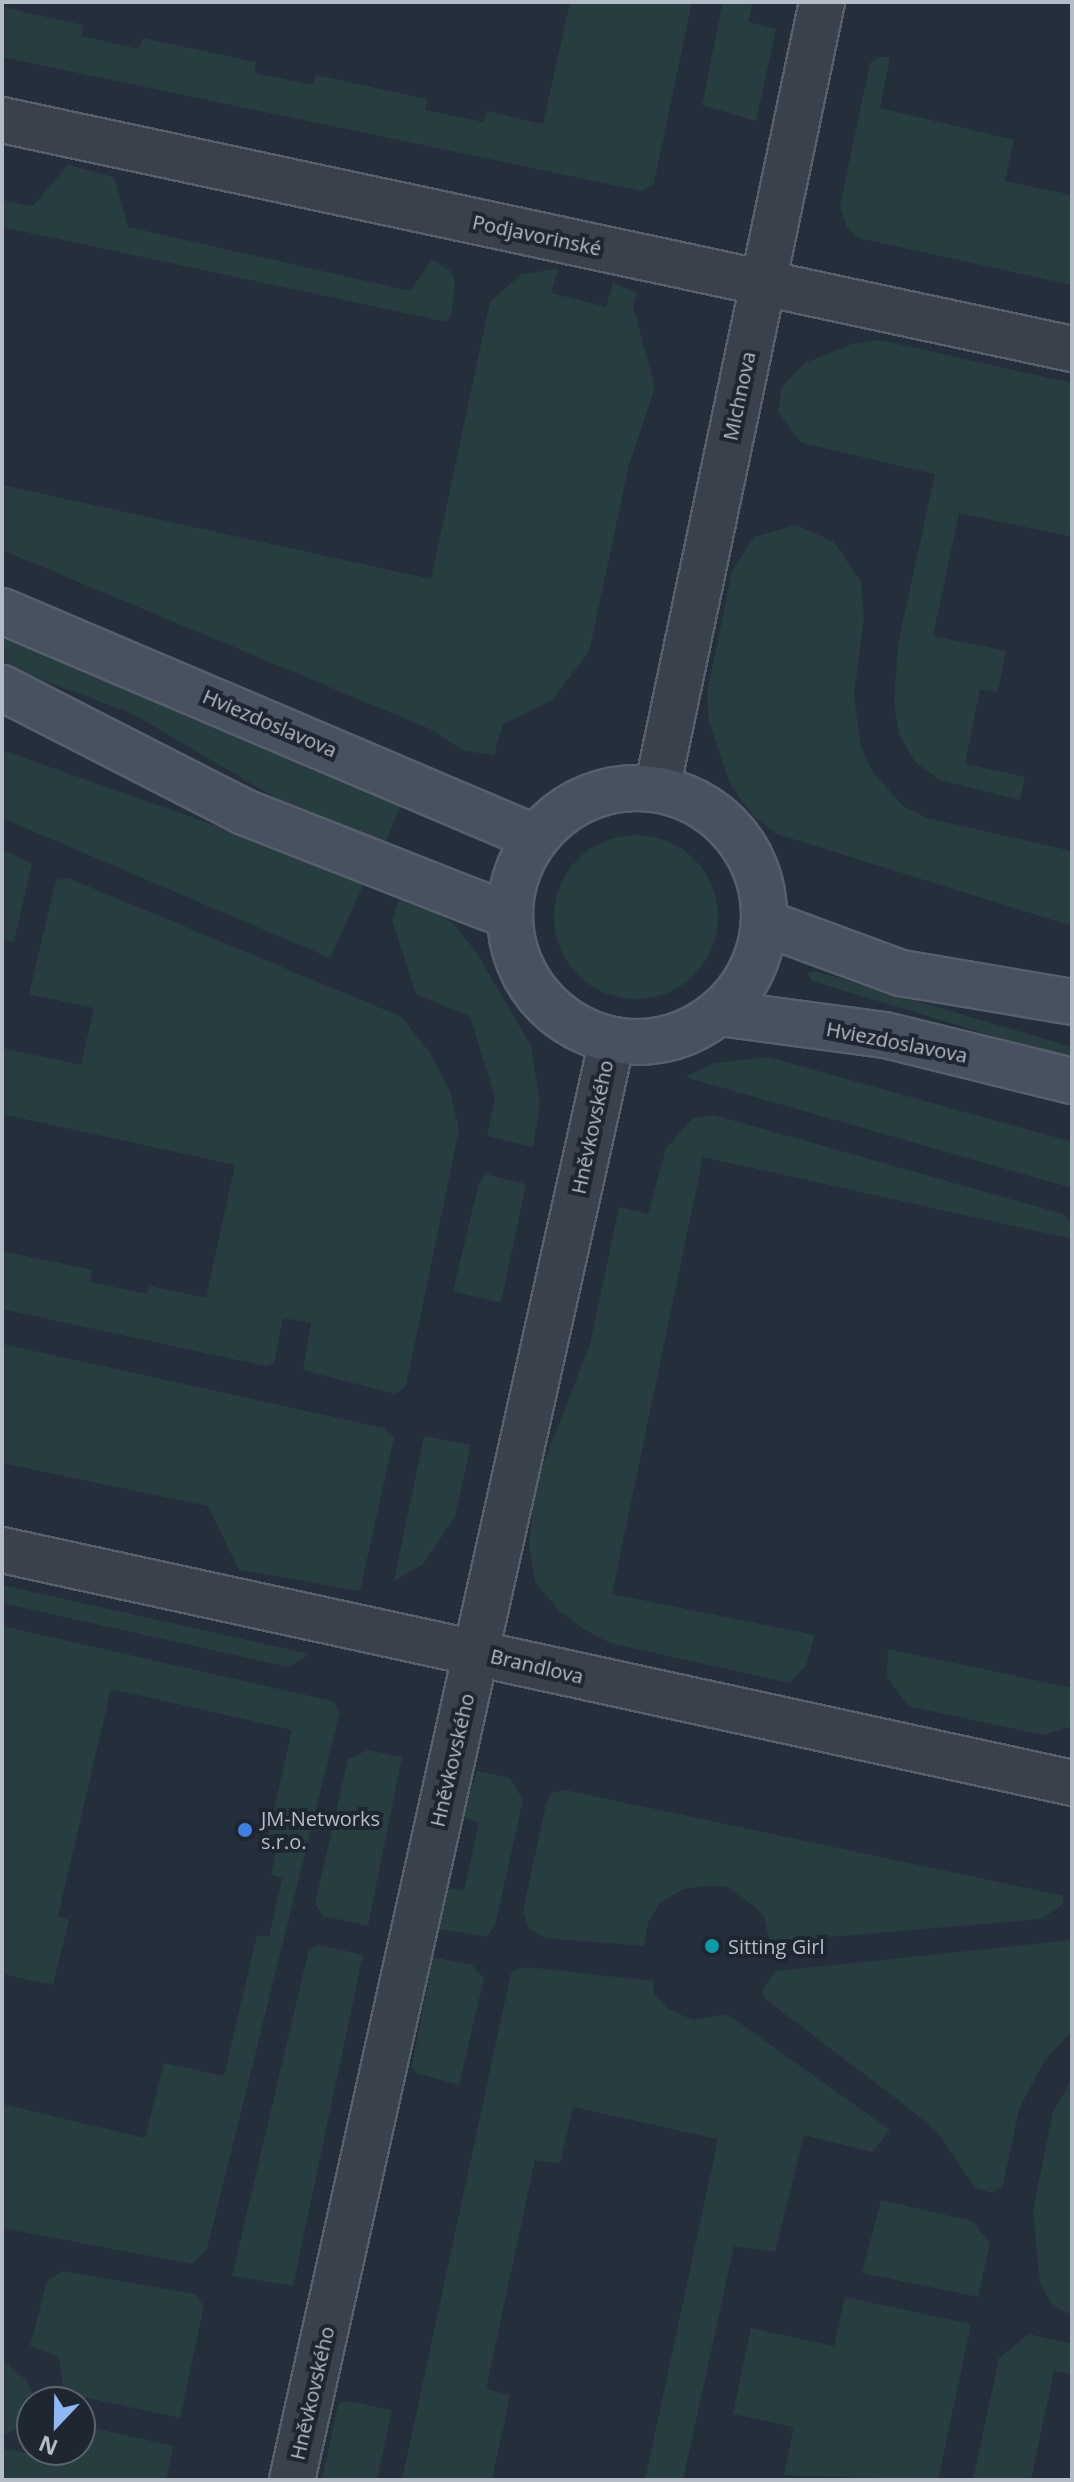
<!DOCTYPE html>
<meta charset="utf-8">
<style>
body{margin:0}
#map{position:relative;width:1074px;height:2482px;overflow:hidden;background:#252f3c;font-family:"Open Sans",sans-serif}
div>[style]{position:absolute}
.green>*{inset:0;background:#283d3f}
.round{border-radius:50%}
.roads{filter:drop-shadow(2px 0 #575f6b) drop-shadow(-2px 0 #575f6b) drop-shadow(0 2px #575f6b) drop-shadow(0 -2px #575f6b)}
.street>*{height:44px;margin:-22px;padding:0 22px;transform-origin:22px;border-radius:22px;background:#39414d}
.secondary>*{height:44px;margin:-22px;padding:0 22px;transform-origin:22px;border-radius:22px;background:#47515f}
.secondary>.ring{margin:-22px;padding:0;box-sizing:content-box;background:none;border:44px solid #47515f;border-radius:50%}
.dots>*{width:22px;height:22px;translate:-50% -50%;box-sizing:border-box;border:4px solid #1e2632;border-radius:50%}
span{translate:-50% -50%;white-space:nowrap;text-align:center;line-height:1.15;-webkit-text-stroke:8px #1e2632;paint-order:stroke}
.street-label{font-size:20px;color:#b4bcc8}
.poi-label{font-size:20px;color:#b4bcc8}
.left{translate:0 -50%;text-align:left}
.frame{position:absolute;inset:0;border:4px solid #b4bcc8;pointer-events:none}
.north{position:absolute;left:16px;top:2386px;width:80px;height:80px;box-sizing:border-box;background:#1e2632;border:2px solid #5a626e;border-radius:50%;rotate:202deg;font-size:22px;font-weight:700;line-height:32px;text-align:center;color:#b4bcc8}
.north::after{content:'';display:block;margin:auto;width:28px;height:36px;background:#8eb7f3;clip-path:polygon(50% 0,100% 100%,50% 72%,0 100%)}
</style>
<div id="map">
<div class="green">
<div style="clip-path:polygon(570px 2px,692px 2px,654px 183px,642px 191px,2px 57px,2px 7px,83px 25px,81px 36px,139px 49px,143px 38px,256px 62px,255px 73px,313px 85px,316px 75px,427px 99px,425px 110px,484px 122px,487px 111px,543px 124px)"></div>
<div style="clip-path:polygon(723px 2px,753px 2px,748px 22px,776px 29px,756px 121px,702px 105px)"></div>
<div style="clip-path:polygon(879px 57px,890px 57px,880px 108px,1014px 140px,1005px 181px,1072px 195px,1072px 285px,859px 238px,847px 228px,840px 206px,870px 63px)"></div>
<div style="clip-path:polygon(68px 165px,114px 177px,128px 227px,410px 291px,432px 260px,451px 271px,455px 283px,452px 312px,447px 322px,2px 227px,2px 200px,33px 206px)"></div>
<div style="clip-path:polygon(558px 269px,551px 293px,606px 307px,613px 283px,637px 293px,633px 306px,655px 387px,629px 465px,589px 652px,552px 700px,503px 724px,494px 755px,465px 751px,430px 729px,2px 550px,2px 485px,431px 579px,490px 302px,522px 274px)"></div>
<div style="clip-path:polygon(880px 340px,1072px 383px,1072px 537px,959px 513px,933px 636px,1006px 651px,998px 692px,980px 689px,965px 764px,1025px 777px,1020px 800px,940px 780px,915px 762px,899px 734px,894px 703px,898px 644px,935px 474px,802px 443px,778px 412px,782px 387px,805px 363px,852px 344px)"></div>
<div style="clip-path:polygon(796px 525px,834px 542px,861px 582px,864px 618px,854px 695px,861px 747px,872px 771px,903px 806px,927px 818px,1072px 851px,1072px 926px,777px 834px,754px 817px,730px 784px,709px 722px,707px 694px,732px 571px,754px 537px)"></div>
<div style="clip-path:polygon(2px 632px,403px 801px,385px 843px,293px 808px,131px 713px,2px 665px)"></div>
<div style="clip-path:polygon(2px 750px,366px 879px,330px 958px,2px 818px)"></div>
<div class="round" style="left:554px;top:835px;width:164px;height:164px"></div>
<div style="clip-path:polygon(2px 850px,32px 863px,14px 942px,2px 939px)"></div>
<div style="clip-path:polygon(68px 878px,402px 1017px,430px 1053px,450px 1091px,459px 1130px,406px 1386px,395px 1394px,303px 1370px,311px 1323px,283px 1318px,274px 1364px,265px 1366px,2px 1309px,2px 1251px,92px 1270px,90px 1282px,147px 1294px,150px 1286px,206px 1298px,235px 1165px,2px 1114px,2px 1048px,81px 1065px,94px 1008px,29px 994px,56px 880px)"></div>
<div style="clip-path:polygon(402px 893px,452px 922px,477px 953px,531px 1046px,540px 1103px,533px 1147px,487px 1136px,495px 1098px,470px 1016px,416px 994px,392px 920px)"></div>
<div style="clip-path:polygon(815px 971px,1072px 1047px,1072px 1060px,812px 981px,808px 973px)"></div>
<div style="clip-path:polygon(768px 1057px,1072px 1142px,1072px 1188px,685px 1077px,715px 1063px)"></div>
<div style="clip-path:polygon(714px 1115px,1063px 1214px,1072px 1222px,1072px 1239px,703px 1157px,612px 1594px,815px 1635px,806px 1665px,790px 1683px,610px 1643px,585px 1630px,558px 1610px,535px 1581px,529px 1545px,536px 1483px,590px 1344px,619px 1207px,648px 1214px,666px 1148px,693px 1118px)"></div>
<div style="clip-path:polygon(486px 1174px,526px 1184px,501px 1303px,453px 1291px,479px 1183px)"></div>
<div style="clip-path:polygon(2px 1344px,384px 1428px,394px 1437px,360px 1591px,239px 1570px,208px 1506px,2px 1463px)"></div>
<div style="clip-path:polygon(424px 1436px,471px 1445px,455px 1517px,423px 1564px,394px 1581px)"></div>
<div style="clip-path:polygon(2px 1585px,310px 1654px,288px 1667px,2px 1603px)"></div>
<div style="clip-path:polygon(2px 1626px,332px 1701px,340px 1712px,207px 2249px,192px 2264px,2px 2228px,2px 2104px,145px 2138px,164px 2063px,224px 2076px,257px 1935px,269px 1937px,282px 1878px,271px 1875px,277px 1847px,266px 1844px,292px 1730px,111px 1689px,58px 1916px,69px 1920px,53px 1985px,2px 1974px)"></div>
<div style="clip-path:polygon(888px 1649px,1072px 1688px,1072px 1727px,1043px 1735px,908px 1706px,887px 1677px)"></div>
<div style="clip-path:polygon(368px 1750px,402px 1757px,368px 1926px,323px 1916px,315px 1904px,348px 1759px)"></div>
<div style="clip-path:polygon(477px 1771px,510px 1778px,523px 1800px,495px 1926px,487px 1937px,439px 1929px,449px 1888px,464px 1891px,479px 1822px,463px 1818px)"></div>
<div style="clip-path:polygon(565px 1790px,1064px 1896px,1062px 1905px,1041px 1919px,770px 1942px,764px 1917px,756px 1907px,725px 1886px,704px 1886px,683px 1889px,659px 1904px,648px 1923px,644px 1946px,544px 1938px,528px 1927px,523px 1911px,546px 1804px,551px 1793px)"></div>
<div style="clip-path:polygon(1072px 1940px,1072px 2031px,1045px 2060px,1019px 2109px,1003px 2185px,993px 2193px,975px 2188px,938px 2133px,914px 2112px,765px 1999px,762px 1990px,776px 1971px)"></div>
<div style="clip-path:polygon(320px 1945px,363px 1955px,293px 2286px,232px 2276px,309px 1949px)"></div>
<div style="clip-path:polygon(433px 1957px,472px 1965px,484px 1978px,459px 2085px,416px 2073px,412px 2066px)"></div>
<div style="clip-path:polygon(527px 1967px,653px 1981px,654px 1994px,668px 2009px,693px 2020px,727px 2014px,890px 2130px,872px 2152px,804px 2135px,775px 2252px,734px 2246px,683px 2480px,645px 2480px,718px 2139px,573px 2107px,560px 2164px,535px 2160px,486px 2389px,510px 2395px,492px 2480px,402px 2480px,509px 1982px,512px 1971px)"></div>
<div style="clip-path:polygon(1072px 2079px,1072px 2315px,1053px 2306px,1040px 2284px,1033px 2210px,1053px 2112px)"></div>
<div style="clip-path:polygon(881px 2200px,972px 2221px,990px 2243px,978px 2297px,862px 2273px)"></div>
<div style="clip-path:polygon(62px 2271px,195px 2294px,204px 2306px,180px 2418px,64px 2393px,59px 2357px,30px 2346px,47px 2282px)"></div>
<div style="clip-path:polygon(845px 2297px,971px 2324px,938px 2480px,784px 2475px,794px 2427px,733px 2414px,751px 2328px,834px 2346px)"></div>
<div style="clip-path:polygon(1029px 2334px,1072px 2344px,1072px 2374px,1054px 2371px,1031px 2480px,973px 2480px,999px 2358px)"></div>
<div style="clip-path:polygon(2px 2360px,27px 2381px,36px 2402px,32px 2402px,30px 2424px,2px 2435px)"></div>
<div style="clip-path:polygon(347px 2401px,392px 2410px,377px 2480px,322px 2480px,338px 2404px)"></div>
<div style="clip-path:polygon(80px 2425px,173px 2446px,166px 2480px,2px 2480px,2px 2448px,51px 2459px,54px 2450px,80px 2450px)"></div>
</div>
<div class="roads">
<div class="street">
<div style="left:2px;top:120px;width:1094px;rotate:12.08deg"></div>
<div style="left:657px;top:789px;width:804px;rotate:-78.16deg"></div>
<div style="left:2px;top:1550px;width:1095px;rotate:12.28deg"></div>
<div style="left:292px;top:2480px;width:1475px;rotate:-77.47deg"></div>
</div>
<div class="secondary">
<div style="left:2px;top:611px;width:580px;rotate:23.03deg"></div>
<div style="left:2px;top:688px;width:272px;rotate:27.1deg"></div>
<div style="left:244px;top:812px;width:286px;rotate:21.4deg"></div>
<div class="ring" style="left:510px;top:788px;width:210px;height:210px"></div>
<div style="left:765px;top:923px;width:145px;rotate:20.2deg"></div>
<div style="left:901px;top:973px;width:173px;rotate:9.6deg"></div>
<div style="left:720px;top:1013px;width:166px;rotate:7.6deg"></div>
<div style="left:885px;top:1035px;width:193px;rotate:13.8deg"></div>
</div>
</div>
<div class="dots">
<div style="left:245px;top:1830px;background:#3f7fe0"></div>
<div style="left:712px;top:1946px;background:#0f9aa8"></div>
</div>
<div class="street-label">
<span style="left:537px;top:235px;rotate:12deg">Podjavorinské</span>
<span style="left:739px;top:396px;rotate:-78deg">Michnova</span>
<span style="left:270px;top:723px;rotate:23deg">Hviezdoslavova</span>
<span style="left:897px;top:1042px;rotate:11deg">Hviezdoslavova</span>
<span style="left:592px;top:1127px;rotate:-78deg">Hněvkovského</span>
<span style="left:537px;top:1666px;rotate:13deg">Brandlova</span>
<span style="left:452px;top:1760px;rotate:-77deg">Hněvkovského</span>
<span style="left:312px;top:2393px;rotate:-77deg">Hněvkovského</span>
</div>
<div class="poi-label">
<span class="left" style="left:261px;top:1830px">JM-Networks<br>s.r.o.</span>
<span class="left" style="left:728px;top:1946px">Sitting Girl</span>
</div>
<div class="frame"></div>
<div class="north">N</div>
</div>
